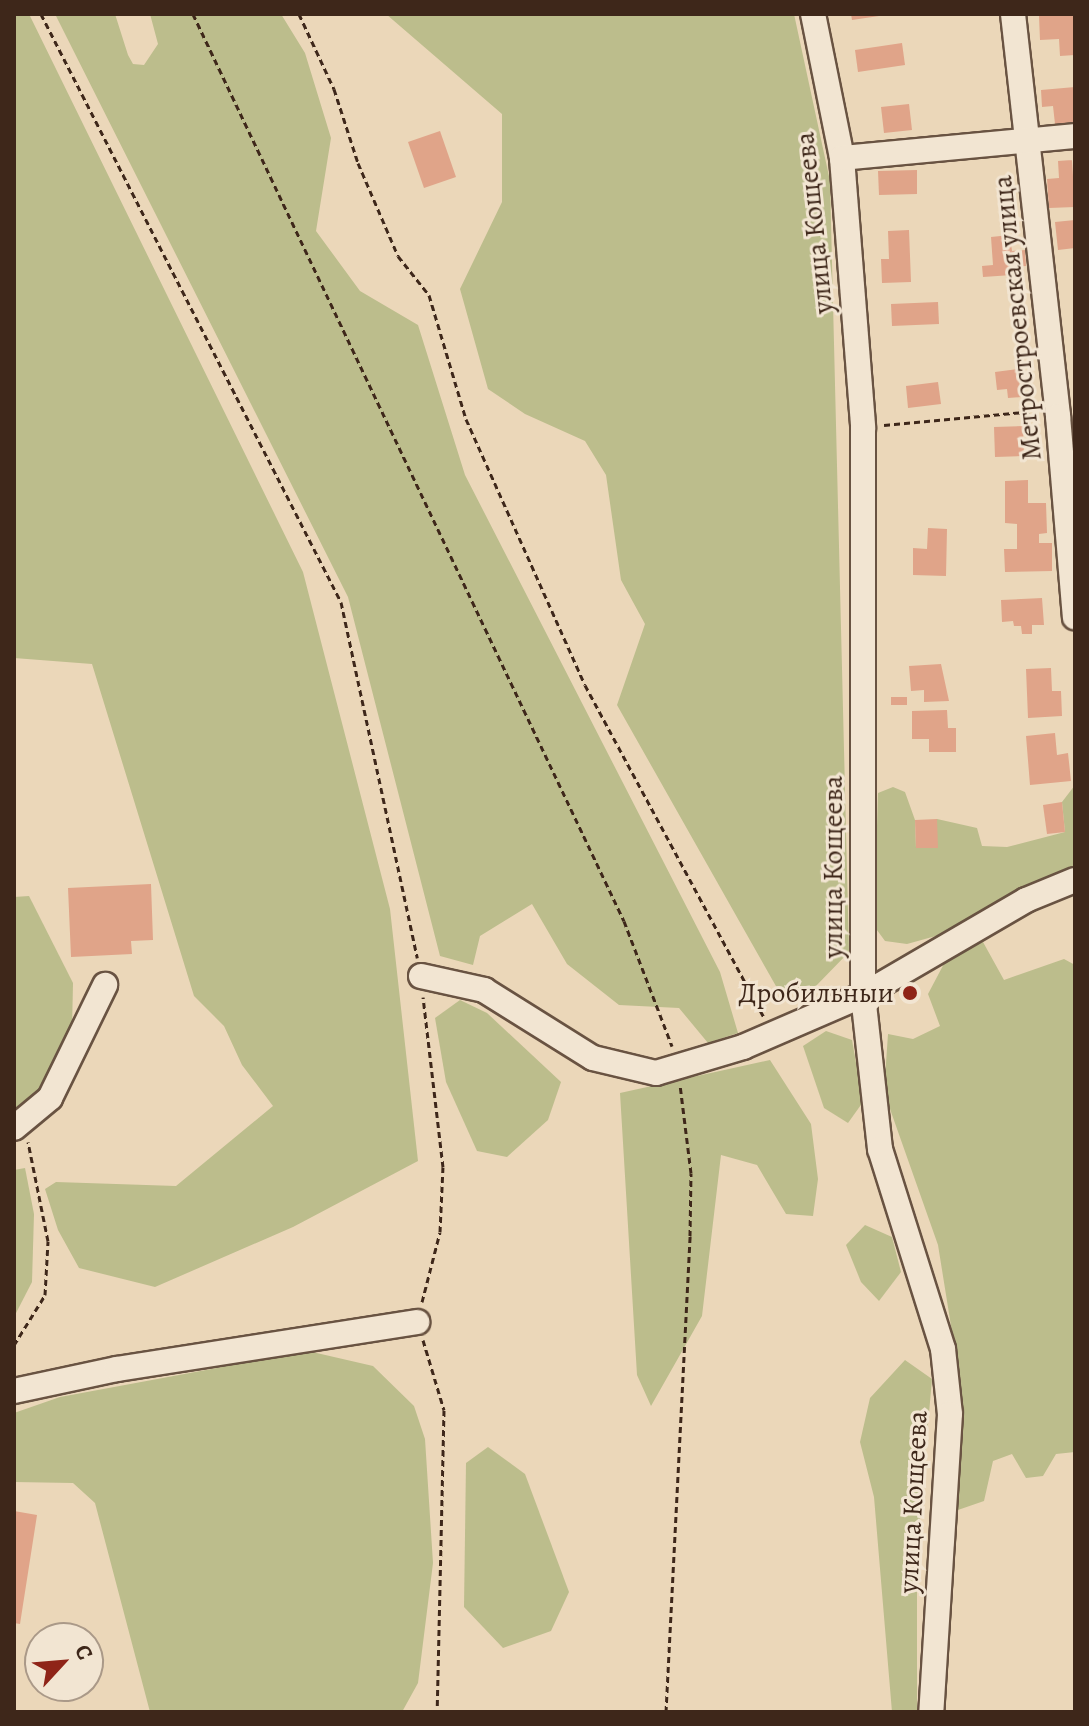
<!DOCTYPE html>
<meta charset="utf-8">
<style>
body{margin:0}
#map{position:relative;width:1089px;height:1726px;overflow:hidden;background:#ebd7b9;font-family:Alegreya,serif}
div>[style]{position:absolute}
.green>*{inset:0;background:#bcbd8c}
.building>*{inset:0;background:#e0a489}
.path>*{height:3px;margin-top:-1.5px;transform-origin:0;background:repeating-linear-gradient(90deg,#3e271a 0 6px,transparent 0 10px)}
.roads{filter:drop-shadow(2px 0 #695342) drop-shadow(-2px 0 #695342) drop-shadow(0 2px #695342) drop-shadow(0 -2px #695342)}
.minor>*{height:24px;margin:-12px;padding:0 12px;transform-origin:12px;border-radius:12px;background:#f2e5d2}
.dots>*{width:22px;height:22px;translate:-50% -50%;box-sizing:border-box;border:4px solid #f2e5d2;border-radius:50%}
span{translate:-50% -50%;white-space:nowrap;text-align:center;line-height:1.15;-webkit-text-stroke:6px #f2e5d2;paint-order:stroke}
.street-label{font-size:28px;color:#3e271a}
.poi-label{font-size:28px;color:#3e271a}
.right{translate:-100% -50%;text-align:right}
.frame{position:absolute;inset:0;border:16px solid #3e271a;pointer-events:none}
.north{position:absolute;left:24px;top:1622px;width:80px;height:80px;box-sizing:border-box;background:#f2e5d2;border:2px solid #a98;border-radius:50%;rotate:64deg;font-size:22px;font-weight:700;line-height:32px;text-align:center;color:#3e271a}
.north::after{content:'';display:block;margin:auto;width:28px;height:36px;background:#8f2418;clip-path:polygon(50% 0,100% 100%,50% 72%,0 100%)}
</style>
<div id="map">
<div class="green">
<div style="clip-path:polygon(14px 14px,29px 14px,303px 572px,390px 909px,418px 1161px,293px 1227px,155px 1287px,79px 1268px,58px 1230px,45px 1189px,56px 1182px,176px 1186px,273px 1106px,242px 1065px,224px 1026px,194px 996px,92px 664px,14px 658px)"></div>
<div style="clip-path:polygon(55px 14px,115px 14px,128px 55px,133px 64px,144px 65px,158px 44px,150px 14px,281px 14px,305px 53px,331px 138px,316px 231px,360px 291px,418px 325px,465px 475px,720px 972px,738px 1033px,708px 1043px,679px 1008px,619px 1005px,567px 964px,532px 904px,480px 936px,473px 965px,440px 956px,348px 597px)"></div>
<div style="clip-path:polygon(386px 14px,794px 14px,830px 181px,849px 952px,814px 988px,781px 995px,617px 705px,645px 624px,621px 580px,606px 475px,585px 441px,525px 414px,488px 389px,460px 289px,502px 202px,502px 114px)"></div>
<div style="clip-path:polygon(1075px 785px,1075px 866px,943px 934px,907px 944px,885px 941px,874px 926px,878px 793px,893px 787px,905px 792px,915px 820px,916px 848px,937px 819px,977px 828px,982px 846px,1007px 847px,1065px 832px,1062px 802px)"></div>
<div style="clip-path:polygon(29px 896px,73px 983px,72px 1030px,45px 1085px,14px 1109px,14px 897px)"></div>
<div style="clip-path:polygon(983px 942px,1004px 980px,1064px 959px,1075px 965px,1075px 1452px,1056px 1454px,1043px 1476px,1026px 1478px,1012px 1454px,993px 1461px,984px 1501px,955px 1511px,956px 1357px,938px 1245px,884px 1092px,888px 1034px,913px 1039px,940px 1026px,928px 994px,947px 958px)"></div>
<div style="clip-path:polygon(460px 1000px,487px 1013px,561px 1082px,548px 1120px,507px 1157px,477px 1151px,446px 1082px,435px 1018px)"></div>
<div style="clip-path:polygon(826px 1031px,852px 1040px,863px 1102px,848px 1123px,824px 1108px,803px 1046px)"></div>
<div style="clip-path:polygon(770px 1060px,811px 1124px,818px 1179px,813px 1216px,786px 1214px,757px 1165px,721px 1155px,702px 1316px,651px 1406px,637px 1375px,620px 1093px)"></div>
<div style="clip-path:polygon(25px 1168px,34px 1214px,32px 1282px,14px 1317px,14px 1170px)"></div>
<div style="clip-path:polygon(865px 1225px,892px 1237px,901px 1272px,879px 1301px,861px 1282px,846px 1245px)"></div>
<div style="clip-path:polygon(308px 1351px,373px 1366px,414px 1406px,425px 1439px,433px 1563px,418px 1683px,402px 1712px,150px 1712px,95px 1503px,73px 1483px,14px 1482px,14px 1413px,60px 1397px)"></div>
<div style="clip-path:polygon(905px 1360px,932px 1379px,917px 1551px,917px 1712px,892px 1712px,874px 1497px,860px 1442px,870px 1398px)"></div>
<div style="clip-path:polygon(488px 1447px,525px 1474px,569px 1592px,551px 1631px,503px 1648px,464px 1607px,466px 1463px)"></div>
</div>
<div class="building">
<div style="clip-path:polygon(851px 14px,879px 14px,879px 16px,852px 20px)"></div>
<div style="clip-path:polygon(1074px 15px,1075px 55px,1060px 56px,1059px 39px,1040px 40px,1039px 16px)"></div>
<div style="clip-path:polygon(902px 43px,905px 65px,858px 72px,855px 50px)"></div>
<div style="clip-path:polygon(1075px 87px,1075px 122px,1055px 124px,1053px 106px,1042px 107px,1041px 90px)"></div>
<div style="clip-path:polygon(909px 104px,912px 130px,884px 133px,881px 107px)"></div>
<div style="clip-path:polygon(440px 131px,456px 177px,424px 188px,408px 142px)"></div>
<div style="clip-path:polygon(1071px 145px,1075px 207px,1049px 208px,1047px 179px,1059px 178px,1058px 161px,1072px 160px)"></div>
<div style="clip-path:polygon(917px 170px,917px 194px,879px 195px,878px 171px)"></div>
<div style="clip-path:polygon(1075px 220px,1075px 248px,1058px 250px,1055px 222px)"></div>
<div style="clip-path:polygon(909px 230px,911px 282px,882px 283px,881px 259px,889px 259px,888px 231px)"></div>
<div style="clip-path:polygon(1010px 235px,1012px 251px,1025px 250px,1026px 266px,1011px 267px,1012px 275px,983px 277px,982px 266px,993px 265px,991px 237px)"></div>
<div style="clip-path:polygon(938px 302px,939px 324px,892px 326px,891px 304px)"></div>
<div style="clip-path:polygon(1018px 369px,1021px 397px,1008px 398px,1007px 389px,997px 390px,995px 372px)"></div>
<div style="clip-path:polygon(938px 382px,941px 404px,908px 408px,906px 386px)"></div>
<div style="clip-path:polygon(1023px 426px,1024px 456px,995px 457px,994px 427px)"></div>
<div style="clip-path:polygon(1028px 480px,1028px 503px,1046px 503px,1047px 533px,1039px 534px,1039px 543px,1052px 543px,1052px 571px,1005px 572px,1004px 549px,1017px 549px,1017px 524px,1005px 523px,1005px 481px)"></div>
<div style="clip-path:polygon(928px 528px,947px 529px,946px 576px,913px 575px,913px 548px,927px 549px)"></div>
<div style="clip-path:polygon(1042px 598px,1044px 625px,1032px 625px,1032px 634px,1022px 634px,1021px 626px,1014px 626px,1013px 621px,1002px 622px,1001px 600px)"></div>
<div style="clip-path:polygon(941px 664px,949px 701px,924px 702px,924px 690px,911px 691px,909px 666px)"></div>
<div style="clip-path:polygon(1051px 668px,1052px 691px,1061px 691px,1062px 716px,1028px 718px,1026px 669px)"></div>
<div style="clip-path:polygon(891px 697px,907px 697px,907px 705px,891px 705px)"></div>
<div style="clip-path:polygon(947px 710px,948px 728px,956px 728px,956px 752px,929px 752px,929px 739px,912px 739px,912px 711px)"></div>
<div style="clip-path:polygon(1055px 733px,1057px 755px,1068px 753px,1071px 781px,1030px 785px,1026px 736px)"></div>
<div style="clip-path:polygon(1062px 802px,1065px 832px,1047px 834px,1043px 805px)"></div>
<div style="clip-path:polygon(937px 819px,938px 848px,916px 848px,915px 820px)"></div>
<div style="clip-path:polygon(151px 884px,153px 940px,131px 941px,132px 954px,71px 957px,68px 888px)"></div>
<div style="clip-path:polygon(14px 1511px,37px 1515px,20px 1624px,14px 1623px)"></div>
</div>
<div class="path">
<div style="left:41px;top:14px;width:660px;rotate:62.97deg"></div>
<div style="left:341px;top:602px;width:364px;rotate:77.9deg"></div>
<div style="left:193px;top:14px;width:1004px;rotate:64.58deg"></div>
<div style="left:624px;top:921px;width:134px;rotate:69deg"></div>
<div style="left:299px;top:14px;width:83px;rotate:65deg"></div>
<div style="left:334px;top:89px;width:78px;rotate:72deg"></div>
<div style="left:358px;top:163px;width:101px;rotate:66.7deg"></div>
<div style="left:398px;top:256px;width:50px;rotate:51.5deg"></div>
<div style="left:429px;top:295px;width:129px;rotate:73.4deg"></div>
<div style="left:466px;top:419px;width:291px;rotate:65.9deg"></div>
<div style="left:585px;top:685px;width:376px;rotate:61.7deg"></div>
<div style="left:884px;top:425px;width:152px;rotate:-5.3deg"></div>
<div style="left:422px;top:1302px;width:72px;rotate:-75.6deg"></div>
<div style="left:440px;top:1232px;width:65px;rotate:-87.4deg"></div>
<div style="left:443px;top:1167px;width:171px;rotate:-96.7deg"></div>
<div style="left:423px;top:1340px;width:73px;rotate:73.3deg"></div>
<div style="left:444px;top:1410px;width:302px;rotate:91.3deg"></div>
<div style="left:14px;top:1345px;width:59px;rotate:-58.2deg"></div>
<div style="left:45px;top:1295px;width:54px;rotate:-86.8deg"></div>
<div style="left:48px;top:1241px;width:101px;rotate:-101.4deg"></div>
<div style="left:666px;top:1712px;width:477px;rotate:-87.1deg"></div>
<div style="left:690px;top:1236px;width:63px;rotate:-89.1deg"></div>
<div style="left:691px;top:1173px;width:89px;rotate:-97.1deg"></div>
</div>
<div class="roads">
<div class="minor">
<div style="left:813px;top:14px;width:147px;rotate:78.6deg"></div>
<div style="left:842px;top:158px;width:270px;rotate:85.5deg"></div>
<div style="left:863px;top:427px;width:568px;rotate:90deg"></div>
<div style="left:863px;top:995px;width:155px;rotate:83.7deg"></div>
<div style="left:880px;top:1149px;width:210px;rotate:72.5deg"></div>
<div style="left:943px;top:1349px;width:65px;rotate:83.9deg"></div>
<div style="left:950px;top:1414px;width:299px;rotate:93.6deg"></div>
<div style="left:1013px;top:14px;width:405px;rotate:83.6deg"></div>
<div style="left:1058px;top:416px;width:202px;rotate:85.2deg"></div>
<div style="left:842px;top:158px;width:234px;rotate:-5.4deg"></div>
<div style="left:421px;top:976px;width:65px;rotate:12.5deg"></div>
<div style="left:484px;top:990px;width:128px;rotate:32deg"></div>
<div style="left:593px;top:1058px;width:65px;rotate:13.4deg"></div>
<div style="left:656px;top:1073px;width:91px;rotate:-16.6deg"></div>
<div style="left:743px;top:1047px;width:131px;rotate:-23.4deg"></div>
<div style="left:863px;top:995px;width:189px;rotate:-30.2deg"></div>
<div style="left:1026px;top:900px;width:53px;rotate:-22.2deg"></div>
<div style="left:14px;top:1128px;width:47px;rotate:-39.8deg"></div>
<div style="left:50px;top:1098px;width:126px;rotate:-64deg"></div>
<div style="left:14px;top:1391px;width:105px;rotate:-12.1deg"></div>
<div style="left:117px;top:1369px;width:304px;rotate:-8.9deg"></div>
</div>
</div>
<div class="dots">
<div style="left:910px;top:993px;background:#8f2418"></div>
</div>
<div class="street-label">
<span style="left:814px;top:223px;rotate:-96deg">улица Кощеева</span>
<span style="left:1017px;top:318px;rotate:-96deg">Метростроевская улица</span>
<span style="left:833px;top:867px;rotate:-90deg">улица Кощеева</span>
<span style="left:913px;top:1502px;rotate:-87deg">улица Кощеева</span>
</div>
<div class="poi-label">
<span class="right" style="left:894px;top:993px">Дробильныи</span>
</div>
<div class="frame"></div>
<div class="north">С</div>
</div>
